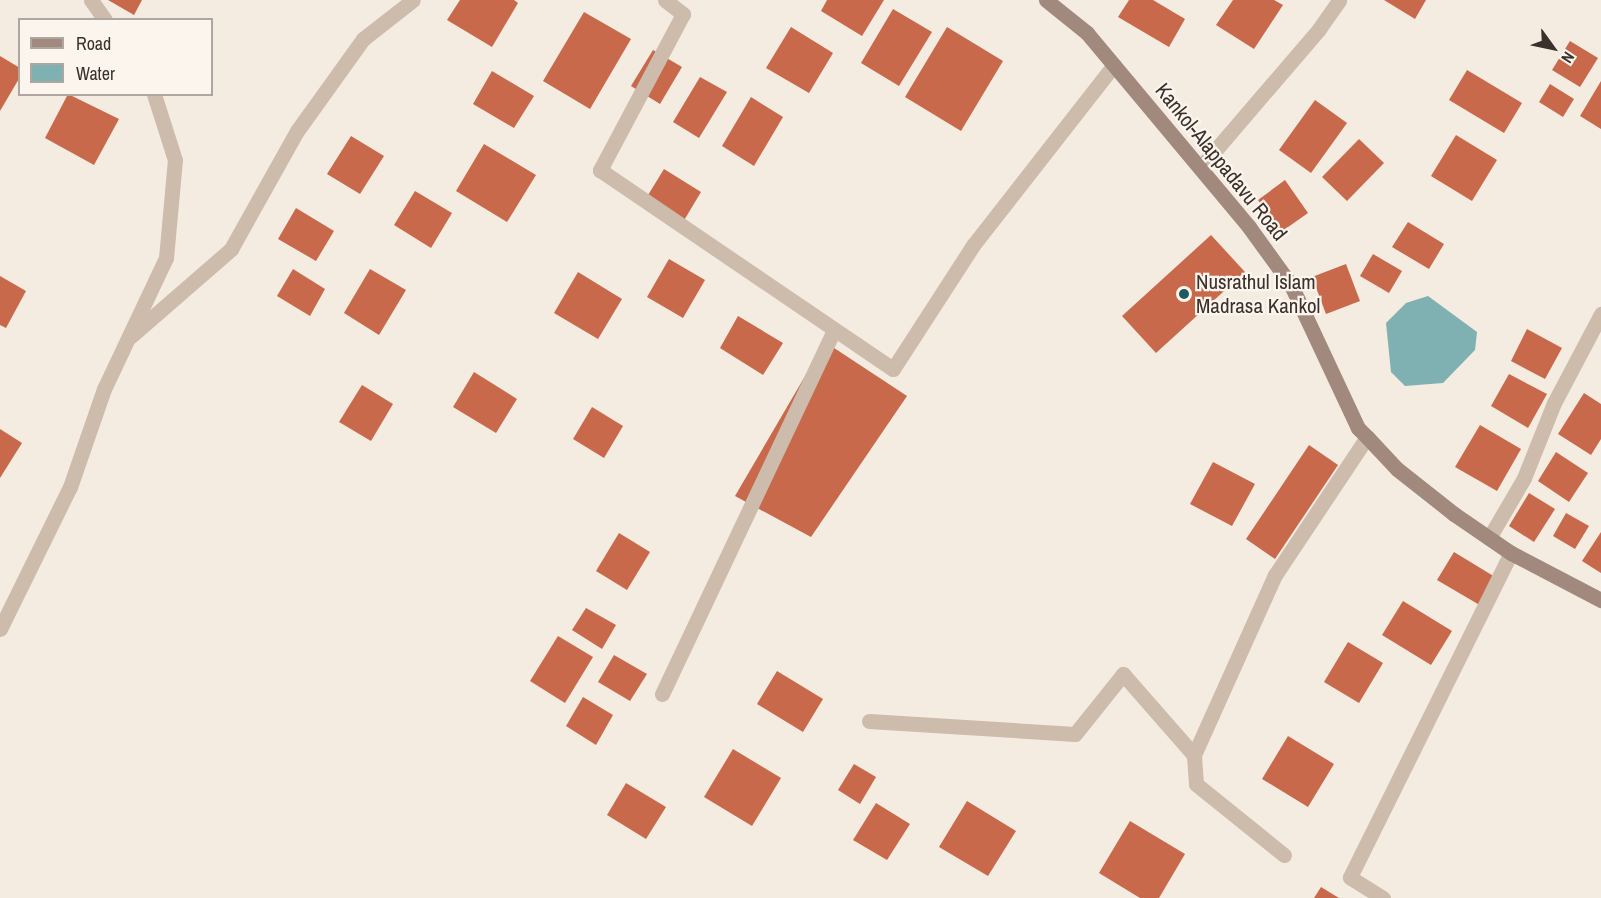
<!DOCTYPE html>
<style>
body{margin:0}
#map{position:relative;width:1601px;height:898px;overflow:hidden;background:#f4ebe1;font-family:"Archivo Narrow",sans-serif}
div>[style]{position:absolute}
.water>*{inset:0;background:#7fb0b2}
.building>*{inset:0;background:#c8694b}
.minor>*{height:15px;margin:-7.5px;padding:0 7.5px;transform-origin:7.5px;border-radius:7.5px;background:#cdbbac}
.secondary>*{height:15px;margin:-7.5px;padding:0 7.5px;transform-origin:7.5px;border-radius:7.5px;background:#a18a7d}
.dots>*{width:16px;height:16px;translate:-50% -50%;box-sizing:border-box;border:3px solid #fbf5ee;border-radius:50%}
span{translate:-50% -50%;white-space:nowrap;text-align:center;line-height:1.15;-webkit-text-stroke:4.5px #fbf5ee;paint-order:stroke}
.street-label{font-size:21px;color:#3b302b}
.poi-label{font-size:21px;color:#3b302b}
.left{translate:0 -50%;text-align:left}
.legend{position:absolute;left:18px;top:18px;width:195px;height:78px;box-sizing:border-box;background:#fbf5ee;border:2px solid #aea6a0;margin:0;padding:8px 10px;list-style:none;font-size:18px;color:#3b302b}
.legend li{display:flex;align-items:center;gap:12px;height:30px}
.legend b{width:30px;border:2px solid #aea6a0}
.north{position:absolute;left:1523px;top:18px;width:60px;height:60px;-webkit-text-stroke:4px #fbf5ee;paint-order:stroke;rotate:123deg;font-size:16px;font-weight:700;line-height:24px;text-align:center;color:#3b302b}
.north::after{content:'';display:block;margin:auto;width:21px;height:27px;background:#3b302b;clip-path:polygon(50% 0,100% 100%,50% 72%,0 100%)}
</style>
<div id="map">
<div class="water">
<div style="clip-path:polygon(1428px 296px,1477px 332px,1475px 350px,1443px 383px,1405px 386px,1391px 372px,1386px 323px,1406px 303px)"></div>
</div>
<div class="building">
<div style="clip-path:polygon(108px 0,142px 0,134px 15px)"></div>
<div style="clip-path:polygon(460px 0,514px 0,518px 3px,492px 47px,447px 20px)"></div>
<div style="clip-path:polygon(827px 0,884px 0,862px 36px,821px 11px)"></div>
<div style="clip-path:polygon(1129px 0,1153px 0,1185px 19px,1169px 47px,1118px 17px)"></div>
<div style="clip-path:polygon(1233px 0,1274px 0,1283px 5px,1254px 49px,1216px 25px)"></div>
<div style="clip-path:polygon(1384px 0,1426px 0,1415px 19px)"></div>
<div style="clip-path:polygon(893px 9px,932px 32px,899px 86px,861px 63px)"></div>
<div style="clip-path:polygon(584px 12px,631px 39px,590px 109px,543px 81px)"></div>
<div style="clip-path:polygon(791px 27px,833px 53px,809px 93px,766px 68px)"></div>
<div style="clip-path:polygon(947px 27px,1003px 61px,961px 131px,905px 97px)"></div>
<div style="clip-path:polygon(1570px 41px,1598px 58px,1580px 87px,1552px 70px)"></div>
<div style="clip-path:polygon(653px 50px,682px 67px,660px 104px,631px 86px)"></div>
<div style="clip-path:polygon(0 56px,20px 68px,20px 77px,0 111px)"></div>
<div style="clip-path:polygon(1467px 70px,1522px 103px,1504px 133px,1449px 100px)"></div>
<div style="clip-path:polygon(492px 71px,534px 96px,514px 128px,473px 104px)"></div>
<div style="clip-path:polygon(700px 77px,727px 92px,699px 138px,673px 122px)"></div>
<div style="clip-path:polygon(1601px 81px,1601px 129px,1580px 116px)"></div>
<div style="clip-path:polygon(1550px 84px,1574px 99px,1563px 117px,1539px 102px)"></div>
<div style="clip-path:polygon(68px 94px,119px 119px,94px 165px,45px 138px)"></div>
<div style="clip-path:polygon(751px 97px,783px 117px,754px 166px,722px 146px)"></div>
<div style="clip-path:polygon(1315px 100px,1347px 123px,1311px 173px,1279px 150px)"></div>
<div style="clip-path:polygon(1456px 135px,1497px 160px,1472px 201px,1431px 176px)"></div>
<div style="clip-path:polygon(351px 136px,384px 156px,360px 194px,327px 174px)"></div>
<div style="clip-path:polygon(1359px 139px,1384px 163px,1347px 201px,1322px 177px)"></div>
<div style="clip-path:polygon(484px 144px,536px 175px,507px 222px,456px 191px)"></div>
<div style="clip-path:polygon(664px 169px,701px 192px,683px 222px,645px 200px)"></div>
<div style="clip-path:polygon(1285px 180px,1308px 213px,1281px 232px,1258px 200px)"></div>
<div style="clip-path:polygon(415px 191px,452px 213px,431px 248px,394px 225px)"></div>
<div style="clip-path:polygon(296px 208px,334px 231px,316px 261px,278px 239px)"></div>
<div style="clip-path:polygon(1408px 222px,1444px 244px,1429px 269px,1392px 247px)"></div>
<div style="clip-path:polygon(1211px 235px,1245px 272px,1156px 353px,1122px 316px)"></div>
<div style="clip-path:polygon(1373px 254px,1402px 271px,1389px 293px,1360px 276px)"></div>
<div style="clip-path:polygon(669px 259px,705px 280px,683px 318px,647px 297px)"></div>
<div style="clip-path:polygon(1346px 264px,1360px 301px,1326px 314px,1312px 277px)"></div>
<div style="clip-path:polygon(293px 269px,325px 289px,310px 316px,277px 296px)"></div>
<div style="clip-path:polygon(370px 269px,406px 290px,379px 335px,344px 313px)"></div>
<div style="clip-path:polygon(578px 272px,622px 299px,598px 339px,554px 313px)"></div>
<div style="clip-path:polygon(0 276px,26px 291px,6px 328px,0 325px)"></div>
<div style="clip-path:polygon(738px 316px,783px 343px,763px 375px,720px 348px)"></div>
<div style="clip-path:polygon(1527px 329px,1562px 348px,1545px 379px,1511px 361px)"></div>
<div style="clip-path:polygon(825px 342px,907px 396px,811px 537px,735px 496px)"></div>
<div style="clip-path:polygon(474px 372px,517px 399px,496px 433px,453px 407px)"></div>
<div style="clip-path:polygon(1509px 374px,1547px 394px,1528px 428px,1491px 406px)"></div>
<div style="clip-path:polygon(362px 385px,393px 404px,371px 441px,339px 422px)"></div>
<div style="clip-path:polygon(1584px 393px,1601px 404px,1601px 439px,1591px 455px,1558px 434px)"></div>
<div style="clip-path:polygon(592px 407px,623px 426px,604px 458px,573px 439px)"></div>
<div style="clip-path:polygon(1480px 425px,1521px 449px,1497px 491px,1455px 467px)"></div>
<div style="clip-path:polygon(0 429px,22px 443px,0 478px)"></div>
<div style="clip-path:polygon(1309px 445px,1338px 465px,1275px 559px,1246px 539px)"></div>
<div style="clip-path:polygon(1556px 452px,1588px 473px,1569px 502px,1538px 481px)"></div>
<div style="clip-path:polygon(1213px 462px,1255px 484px,1232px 526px,1190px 504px)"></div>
<div style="clip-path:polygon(1529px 493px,1555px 509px,1534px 542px,1509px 526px)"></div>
<div style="clip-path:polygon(1566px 513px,1589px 526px,1575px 549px,1553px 536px)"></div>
<div style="clip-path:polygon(1601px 532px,1601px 573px,1582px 561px)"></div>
<div style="clip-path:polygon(619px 533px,650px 552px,627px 590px,596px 571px)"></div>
<div style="clip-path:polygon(1454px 552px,1500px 580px,1483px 607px,1437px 580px)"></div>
<div style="clip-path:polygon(1403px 601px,1452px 631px,1431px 665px,1382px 635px)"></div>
<div style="clip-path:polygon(586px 608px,616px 625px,602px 649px,572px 630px)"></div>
<div style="clip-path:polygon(558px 636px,593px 657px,565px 703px,530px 681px)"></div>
<div style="clip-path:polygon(1348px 642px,1383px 663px,1359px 703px,1324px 682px)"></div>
<div style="clip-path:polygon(614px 655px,647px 674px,630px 701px,598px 682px)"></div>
<div style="clip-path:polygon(777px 671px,823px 699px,803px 732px,757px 704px)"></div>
<div style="clip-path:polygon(583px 697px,613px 715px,596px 745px,566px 726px)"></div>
<div style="clip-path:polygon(1288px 736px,1334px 764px,1308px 807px,1262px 779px)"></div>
<div style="clip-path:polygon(733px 749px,781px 778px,752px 826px,704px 797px)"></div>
<div style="clip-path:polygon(854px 764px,876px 777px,860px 804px,838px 790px)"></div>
<div style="clip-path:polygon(626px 783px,666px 807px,646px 839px,607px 815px)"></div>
<div style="clip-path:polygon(967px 801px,1016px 831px,988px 876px,939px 847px)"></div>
<div style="clip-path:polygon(876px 803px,910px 824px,887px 860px,853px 840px)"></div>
<div style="clip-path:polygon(1130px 821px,1185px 854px,1159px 898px,1140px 898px,1099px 873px)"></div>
<div style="clip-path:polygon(1321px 887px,1339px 898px,1314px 898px)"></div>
</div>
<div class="minor">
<div style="left:91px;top:0;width:24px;rotate:55deg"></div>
<div style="left:665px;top:0;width:23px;rotate:38deg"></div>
<div style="left:683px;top:14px;width:177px;rotate:118deg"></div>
<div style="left:600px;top:170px;width:354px;rotate:34.2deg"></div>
<div style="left:893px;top:369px;width:149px;rotate:-57.1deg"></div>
<div style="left:974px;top:244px;width:227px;rotate:-52deg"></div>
<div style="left:1200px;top:168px;width:183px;rotate:-49.4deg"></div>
<div style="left:1319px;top:29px;width:35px;rotate:-55deg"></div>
<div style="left:131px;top:336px;width:133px;rotate:-41deg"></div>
<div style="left:231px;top:249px;width:135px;rotate:-60.8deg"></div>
<div style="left:297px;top:131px;width:113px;rotate:-54.3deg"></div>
<div style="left:363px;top:39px;width:63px;rotate:-38deg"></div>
<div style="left:1489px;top:538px;width:69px;rotate:-59.7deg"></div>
<div style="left:1524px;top:478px;width:81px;rotate:-68.2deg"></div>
<div style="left:1554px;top:403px;width:101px;rotate:-62.2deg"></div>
<div style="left:0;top:629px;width:158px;rotate:-63.8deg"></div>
<div style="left:70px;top:487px;width:104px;rotate:-70.9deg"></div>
<div style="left:104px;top:389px;width:145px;rotate:-64.7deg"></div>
<div style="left:166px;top:258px;width:98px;rotate:-84.8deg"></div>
<div style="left:175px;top:160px;width:69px;rotate:-107.7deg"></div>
<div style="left:662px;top:694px;width:403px;rotate:-64.7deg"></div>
<div style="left:869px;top:721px;width:206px;rotate:3.6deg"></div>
<div style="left:1075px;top:734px;width:77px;rotate:-51.3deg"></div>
<div style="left:1123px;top:674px;width:108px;rotate:48.8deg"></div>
<div style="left:1284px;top:855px;width:113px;rotate:-141.1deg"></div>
<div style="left:1196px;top:784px;width:29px;rotate:-94deg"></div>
<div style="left:1194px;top:755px;width:197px;rotate:-65.8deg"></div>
<div style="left:1275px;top:575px;width:166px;rotate:-56.3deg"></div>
<div style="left:1383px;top:898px;width:39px;rotate:-148deg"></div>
<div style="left:1350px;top:877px;width:362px;rotate:-63.6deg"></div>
</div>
<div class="secondary">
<div style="left:1046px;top:0;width:53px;rotate:38.8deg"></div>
<div style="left:1087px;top:33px;width:253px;rotate:50.1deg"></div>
<div style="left:1249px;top:227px;width:72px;rotate:54.1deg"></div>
<div style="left:1291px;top:285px;width:158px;rotate:64.9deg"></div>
<div style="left:1358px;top:428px;width:13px;rotate:45deg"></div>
<div style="left:1367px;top:437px;width:44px;rotate:46.8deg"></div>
<div style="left:1397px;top:469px;width:73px;rotate:38.3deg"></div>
<div style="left:1454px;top:514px;width:69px;rotate:34.4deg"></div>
<div style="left:1511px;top:553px;width:102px;rotate:27.6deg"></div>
</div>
<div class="dots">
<div style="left:1184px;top:294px;background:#1f5a5e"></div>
</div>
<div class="street-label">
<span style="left:1221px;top:162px;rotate:51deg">Kankol-Alappadavu Road</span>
</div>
<div class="poi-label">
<span class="left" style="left:1196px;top:294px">Nusrathul Islam<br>Madrasa Kankol</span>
</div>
<ul class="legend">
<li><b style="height:8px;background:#a18a7d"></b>Road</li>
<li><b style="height:16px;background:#7fb0b2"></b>Water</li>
</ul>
<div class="north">N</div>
</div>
